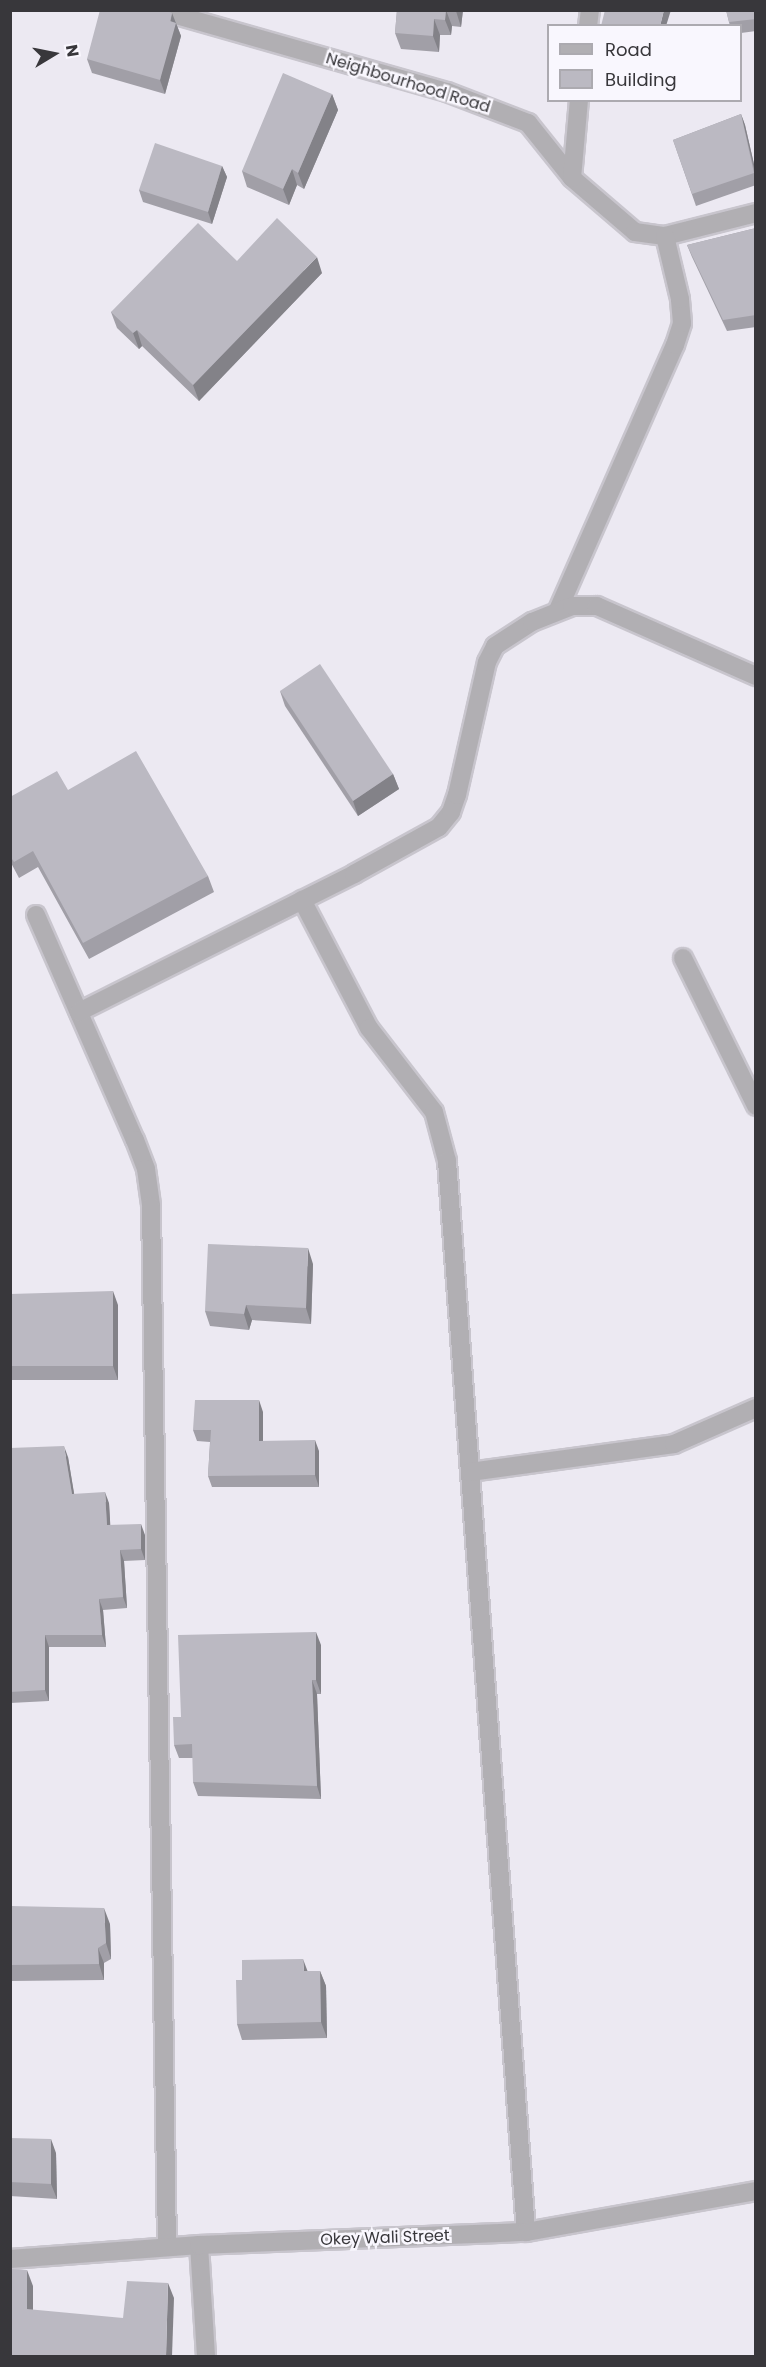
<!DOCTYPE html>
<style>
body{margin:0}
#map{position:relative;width:766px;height:2367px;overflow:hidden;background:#ece9f2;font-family:Poppins,sans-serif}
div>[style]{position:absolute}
.roads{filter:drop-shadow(2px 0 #c8c5cd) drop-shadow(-2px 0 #c8c5cd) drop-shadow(0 2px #c8c5cd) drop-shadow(0 -2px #c8c5cd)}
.minor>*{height:18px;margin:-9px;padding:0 9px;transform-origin:9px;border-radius:9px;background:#b1afb3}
.wall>*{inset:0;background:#a19fa7}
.shaded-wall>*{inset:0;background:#838288}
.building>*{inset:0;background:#bbb9c2}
span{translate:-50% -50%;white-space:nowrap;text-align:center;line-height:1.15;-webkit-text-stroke:5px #f9f7fe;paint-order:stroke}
.street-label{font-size:16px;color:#38373b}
.frame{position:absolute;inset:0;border:12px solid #38373b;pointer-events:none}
.legend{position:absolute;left:547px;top:24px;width:195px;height:78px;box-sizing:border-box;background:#f9f7fe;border:2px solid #acaab0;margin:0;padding:8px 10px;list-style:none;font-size:18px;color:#38373b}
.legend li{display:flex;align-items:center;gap:12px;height:30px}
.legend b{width:30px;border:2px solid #acaab0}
.north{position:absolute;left:24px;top:24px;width:60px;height:60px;-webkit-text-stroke:4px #f9f7fe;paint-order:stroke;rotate:80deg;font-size:16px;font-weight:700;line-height:24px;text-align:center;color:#38373b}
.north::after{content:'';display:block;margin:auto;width:21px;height:27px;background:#38373b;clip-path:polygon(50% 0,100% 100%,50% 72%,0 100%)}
</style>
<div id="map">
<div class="roads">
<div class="minor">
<div style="left:159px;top:10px;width:299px;rotate:15.9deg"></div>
<div style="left:447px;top:92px;width:87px;rotate:20.9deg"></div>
<div style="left:528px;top:123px;width:70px;rotate:51.3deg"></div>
<div style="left:572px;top:178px;width:83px;rotate:40.6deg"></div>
<div style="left:635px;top:232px;width:30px;rotate:8deg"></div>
<div style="left:665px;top:236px;width:94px;rotate:-14.2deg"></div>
<div style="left:588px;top:26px;width:16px;rotate:-83deg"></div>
<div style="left:572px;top:178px;width:78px;rotate:-84.9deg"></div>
<div style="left:558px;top:610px;width:290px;rotate:-66.2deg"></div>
<div style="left:675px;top:345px;width:23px;rotate:-72deg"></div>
<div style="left:682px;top:323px;width:24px;rotate:-95deg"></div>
<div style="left:680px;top:299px;width:65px;rotate:-103.4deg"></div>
<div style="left:302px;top:900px;width:144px;rotate:62.4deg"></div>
<div style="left:369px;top:1028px;width:106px;rotate:52.3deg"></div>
<div style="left:434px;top:1112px;width:51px;rotate:75.1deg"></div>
<div style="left:447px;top:1161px;width:1074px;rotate:85.78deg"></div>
<div style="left:36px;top:915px;width:246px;rotate:66.3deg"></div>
<div style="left:135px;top:1140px;width:31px;rotate:69deg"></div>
<div style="left:146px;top:1169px;width:37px;rotate:82deg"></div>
<div style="left:151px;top:1206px;width:1041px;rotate:89.12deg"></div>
<div style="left:683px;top:958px;width:165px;rotate:63.7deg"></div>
<div style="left:79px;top:1012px;width:308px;rotate:-26.6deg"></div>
<div style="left:354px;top:874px;width:97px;rotate:-28.9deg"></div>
<div style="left:439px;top:827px;width:19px;rotate:-51deg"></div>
<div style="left:451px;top:812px;width:18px;rotate:-71deg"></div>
<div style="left:457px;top:795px;width:136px;rotate:-77.3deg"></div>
<div style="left:487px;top:662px;width:18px;rotate:-63deg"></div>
<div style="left:495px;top:646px;width:44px;rotate:-33deg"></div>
<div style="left:532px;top:622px;width:43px;rotate:-21.8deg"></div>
<div style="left:572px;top:606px;width:25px"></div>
<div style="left:597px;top:606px;width:174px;rotate:23.8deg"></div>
<div style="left:470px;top:1472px;width:206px;rotate:-7.8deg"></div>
<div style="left:674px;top:1444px;width:90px;rotate:-23.7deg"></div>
<div style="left:199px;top:2245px;width:111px;rotate:86.4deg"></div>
<div style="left:10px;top:2259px;width:190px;rotate:-4.2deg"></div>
<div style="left:199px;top:2245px;width:327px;rotate:-2.3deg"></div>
<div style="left:526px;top:2232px;width:234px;rotate:-10.1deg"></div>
</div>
</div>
<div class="wall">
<div style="clip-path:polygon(397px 10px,463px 10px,461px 27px,452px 26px,451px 35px,440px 35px,439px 52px,401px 49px,395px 33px)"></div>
<div style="clip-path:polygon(726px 10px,756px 10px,756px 31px,741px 33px,741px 26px,730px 26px)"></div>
<div style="clip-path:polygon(175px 22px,176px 23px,181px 36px,165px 94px,92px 73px,87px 59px)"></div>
<div style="clip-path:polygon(332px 94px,338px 110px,304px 189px,297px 185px,289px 205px,247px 187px,242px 171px)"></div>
<div style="clip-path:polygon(741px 114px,745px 125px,756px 173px,756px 185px,696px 206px,673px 140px)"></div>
<div style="clip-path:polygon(222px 166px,227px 177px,212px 224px,143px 202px,139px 190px)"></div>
<div style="clip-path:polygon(756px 228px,756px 327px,727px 331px,692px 257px,687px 245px)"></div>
<div style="clip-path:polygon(237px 261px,322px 273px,199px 401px,142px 346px,139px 349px,117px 328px,111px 312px)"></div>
<div style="clip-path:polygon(280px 691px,393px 774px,399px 789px,358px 816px,285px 706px)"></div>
<div style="clip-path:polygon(68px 790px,208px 876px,214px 892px,89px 959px,38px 867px,19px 878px,10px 861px,10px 797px)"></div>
<div style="clip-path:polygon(313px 1264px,311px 1324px,252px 1320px,249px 1330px,210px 1326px,205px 1311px)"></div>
<div style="clip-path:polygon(10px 1294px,118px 1305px,118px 1380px,10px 1380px)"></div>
<div style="clip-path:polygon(263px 1412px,263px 1441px,319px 1451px,319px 1487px,212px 1487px,208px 1476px,210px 1442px,197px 1441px,193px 1430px)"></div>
<div style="clip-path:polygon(10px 1448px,68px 1457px,74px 1494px,109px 1503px,110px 1525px,145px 1535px,145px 1560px,124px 1561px,127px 1608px,103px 1610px,106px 1647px,49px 1647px,49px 1701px,10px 1703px)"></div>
<div style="clip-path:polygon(321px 1645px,321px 1694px,317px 1694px,321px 1799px,198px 1796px,193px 1782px,193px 1758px,179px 1758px,174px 1745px,181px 1717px)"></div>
<div style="clip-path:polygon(10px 1906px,110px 1924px,111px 1959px,104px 1963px,104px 1980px,10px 1981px)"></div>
<div style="clip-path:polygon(308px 1971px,320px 1971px,326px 1986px,327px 2038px,242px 2040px,237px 2024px,242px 1980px)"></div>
<div style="clip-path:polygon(10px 2138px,56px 2153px,57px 2199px,10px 2196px)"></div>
</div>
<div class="shaded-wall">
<div style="clip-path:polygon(446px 10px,452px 26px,451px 35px,445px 20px)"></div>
<div style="clip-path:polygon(456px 10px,463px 10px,461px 27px,456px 11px)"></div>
<div style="clip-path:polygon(664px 10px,671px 10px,666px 26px,660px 26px)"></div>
<div style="clip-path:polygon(172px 13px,181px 36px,165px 94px,160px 80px)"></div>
<div style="clip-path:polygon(434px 19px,440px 35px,439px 52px,433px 36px)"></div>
<div style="clip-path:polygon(332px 94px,338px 110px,304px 189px,298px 173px)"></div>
<div style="clip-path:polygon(741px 114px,745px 125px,756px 173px,756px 177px)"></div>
<div style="clip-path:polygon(222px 166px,227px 177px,212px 224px,208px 212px)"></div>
<div style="clip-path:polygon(292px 169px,297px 185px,289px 205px,283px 189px)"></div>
<div style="clip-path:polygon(317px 257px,322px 273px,199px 401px,193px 385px)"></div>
<div style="clip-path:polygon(137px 330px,142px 346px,139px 349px,133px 333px)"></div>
<div style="clip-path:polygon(393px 774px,399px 789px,358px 816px,353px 801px)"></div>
<div style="clip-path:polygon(308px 1248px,313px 1264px,311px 1324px,306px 1308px)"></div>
<div style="clip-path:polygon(113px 1291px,118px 1305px,118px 1380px,113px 1366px)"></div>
<div style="clip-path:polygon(246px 1305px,252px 1320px,249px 1330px,244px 1314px)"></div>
<div style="clip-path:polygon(259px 1400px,263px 1412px,263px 1452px,259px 1441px)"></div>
<div style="clip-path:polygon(315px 1440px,319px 1451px,319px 1487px,315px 1475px)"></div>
<div style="clip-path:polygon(64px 1446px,68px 1457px,76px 1505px,72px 1494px)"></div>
<div style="clip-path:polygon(105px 1492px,109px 1503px,111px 1536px,107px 1525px)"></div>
<div style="clip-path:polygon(141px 1524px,145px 1535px,145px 1560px,141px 1549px)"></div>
<div style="clip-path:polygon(120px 1550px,124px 1561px,127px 1608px,123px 1597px)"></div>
<div style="clip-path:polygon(99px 1599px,103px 1610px,106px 1647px,102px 1635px)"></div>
<div style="clip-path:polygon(316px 1632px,321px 1645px,321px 1694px,316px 1680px)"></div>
<div style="clip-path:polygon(45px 1635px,49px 1647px,49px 1701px,45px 1690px)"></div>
<div style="clip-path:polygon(312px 1680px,317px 1694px,321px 1799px,317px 1786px)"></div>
<div style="clip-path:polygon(104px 1908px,110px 1924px,111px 1959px,106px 1943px)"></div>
<div style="clip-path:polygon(98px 1948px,104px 1963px,104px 1980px,99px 1964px)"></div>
<div style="clip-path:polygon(303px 1959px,309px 1975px,304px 1971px)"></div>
<div style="clip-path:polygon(320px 1971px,326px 1986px,327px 2038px,321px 2022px)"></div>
<div style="clip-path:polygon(51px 2139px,56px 2153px,57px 2199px,51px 2184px)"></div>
<div style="clip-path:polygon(27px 2270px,33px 2286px,33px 2325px,27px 2309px)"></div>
<div style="clip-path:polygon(168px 2283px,174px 2298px,172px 2356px,166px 2356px)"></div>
</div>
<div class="building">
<div style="clip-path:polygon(100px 10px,164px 10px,172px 13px,170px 21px,176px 23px,160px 80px,87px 59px)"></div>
<div style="clip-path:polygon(397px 10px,446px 10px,445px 20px,434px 19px,433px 36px,395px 33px)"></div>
<div style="clip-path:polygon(605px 10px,664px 10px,660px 26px,601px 26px)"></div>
<div style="clip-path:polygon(726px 10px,756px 10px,756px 19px,729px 22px)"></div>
<div style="clip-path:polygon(283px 73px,332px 94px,298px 173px,292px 169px,283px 189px,242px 171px)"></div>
<div style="clip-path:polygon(741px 114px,754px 173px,692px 194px,673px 140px)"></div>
<div style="clip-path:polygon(155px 143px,222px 166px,208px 212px,139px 190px)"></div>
<div style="clip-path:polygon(277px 218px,317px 257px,193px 385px,137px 330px,133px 333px,111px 312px,198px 223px,237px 261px)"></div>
<div style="clip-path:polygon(756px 228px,756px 315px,723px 320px,687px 245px)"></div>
<div style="clip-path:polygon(320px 664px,393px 774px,353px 801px,280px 691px)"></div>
<div style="clip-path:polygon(136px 751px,208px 876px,83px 943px,33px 851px,14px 862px,10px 856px,10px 797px,57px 771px,68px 790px)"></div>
<div style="clip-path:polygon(208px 1244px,308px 1248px,306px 1308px,246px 1305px,244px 1314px,205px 1311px)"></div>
<div style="clip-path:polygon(113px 1291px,113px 1366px,10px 1366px,10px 1294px)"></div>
<div style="clip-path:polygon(195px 1400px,259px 1400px,259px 1441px,315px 1440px,315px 1475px,208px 1476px,211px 1430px,193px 1430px)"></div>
<div style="clip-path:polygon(64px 1446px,72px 1494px,105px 1492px,107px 1525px,141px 1524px,141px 1549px,120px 1550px,123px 1597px,99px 1599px,102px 1635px,45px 1635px,45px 1690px,10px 1692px,10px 1448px)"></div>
<div style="clip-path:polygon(316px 1632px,316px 1680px,312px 1680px,317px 1786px,193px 1782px,192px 1744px,174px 1745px,173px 1717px,181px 1717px,178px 1635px)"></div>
<div style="clip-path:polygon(10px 1906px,104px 1908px,106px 1943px,98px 1948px,99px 1964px,10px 1965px)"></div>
<div style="clip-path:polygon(303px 1959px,304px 1971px,320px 1971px,321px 2022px,237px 2024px,236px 1980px,242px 1980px,242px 1960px)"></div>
<div style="clip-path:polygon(10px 2138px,51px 2139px,51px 2184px,10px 2182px)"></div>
<div style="clip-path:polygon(10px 2269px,27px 2270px,27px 2309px,123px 2318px,127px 2281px,168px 2283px,166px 2356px,10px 2356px)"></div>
</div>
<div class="street-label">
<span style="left:408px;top:83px;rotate:17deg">Neighbourhood Road</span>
<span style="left:385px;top:2238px;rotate:-2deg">Okey Wali Street</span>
</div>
<div class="frame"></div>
<ul class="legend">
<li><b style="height:8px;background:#b1afb3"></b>Road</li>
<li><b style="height:16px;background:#bbb9c2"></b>Building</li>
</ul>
<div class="north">N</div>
</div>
